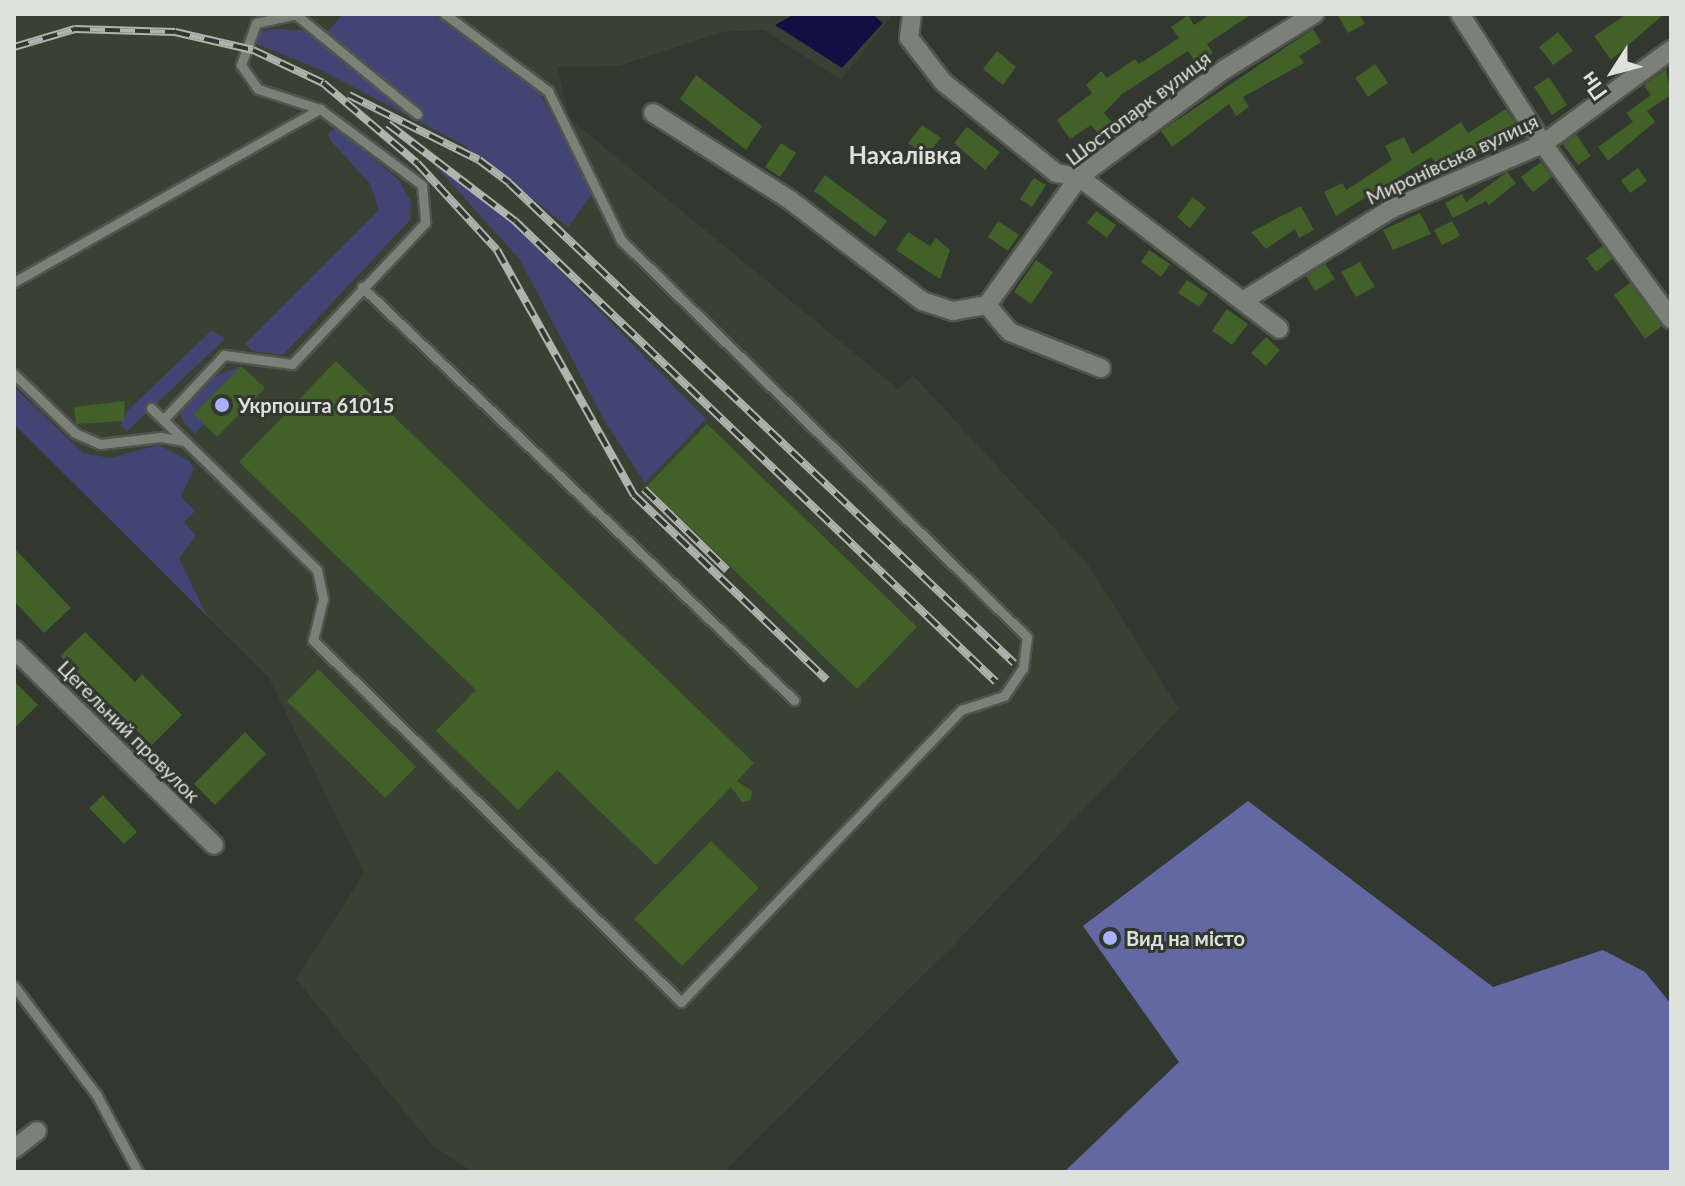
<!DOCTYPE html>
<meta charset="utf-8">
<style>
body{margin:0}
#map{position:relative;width:1685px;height:1186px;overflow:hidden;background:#32372f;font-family:Lato,sans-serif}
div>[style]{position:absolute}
.built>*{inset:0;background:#394133}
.green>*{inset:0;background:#424473}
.forest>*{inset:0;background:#6367a2}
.water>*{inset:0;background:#140f42}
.building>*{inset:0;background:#426128}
.roads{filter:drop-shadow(2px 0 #51554e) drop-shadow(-2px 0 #51554e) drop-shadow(0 2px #51554e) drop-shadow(0 -2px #51554e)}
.service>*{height:9px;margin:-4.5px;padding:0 4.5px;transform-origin:4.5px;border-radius:4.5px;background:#7b8177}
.minor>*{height:18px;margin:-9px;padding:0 9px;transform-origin:9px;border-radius:9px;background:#7b8177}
.rail>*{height:8px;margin-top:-4px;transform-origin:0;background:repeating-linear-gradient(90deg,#32372f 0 15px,#b0b4ae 0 30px);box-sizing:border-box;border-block:2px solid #b0b4ae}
.dots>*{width:22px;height:22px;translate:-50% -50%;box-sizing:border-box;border:4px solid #32372f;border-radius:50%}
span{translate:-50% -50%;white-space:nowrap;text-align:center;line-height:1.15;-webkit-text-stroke:6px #32372f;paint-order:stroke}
.street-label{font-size:20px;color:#dee1dc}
.poi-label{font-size:20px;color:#dee1dc;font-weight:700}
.left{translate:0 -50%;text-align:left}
.quarter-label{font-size:24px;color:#dee1dc;font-weight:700}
.frame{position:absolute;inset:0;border:16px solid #dee1dc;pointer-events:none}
.north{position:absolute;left:1573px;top:32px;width:80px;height:80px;-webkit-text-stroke:6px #32372f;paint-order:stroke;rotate:234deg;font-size:22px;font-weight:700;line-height:32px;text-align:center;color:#dee1dc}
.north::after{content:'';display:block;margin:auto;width:28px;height:36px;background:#dee1dc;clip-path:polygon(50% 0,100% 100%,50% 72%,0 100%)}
</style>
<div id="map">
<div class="built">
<div style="clip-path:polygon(14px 14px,893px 14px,841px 80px,764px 30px,722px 32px,619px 66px,557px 67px,570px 119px,898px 389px,913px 375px,1089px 566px,1179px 709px,954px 945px,724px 1172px,473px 1172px,432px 1145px,296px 979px,364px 873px,269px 678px,14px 424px)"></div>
</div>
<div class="green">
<div style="clip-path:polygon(343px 14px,434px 14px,530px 77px,595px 190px,568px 227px,465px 146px,321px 70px,257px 44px,259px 32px,270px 29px,328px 31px)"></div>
<div style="clip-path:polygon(337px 127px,399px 180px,411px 202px,410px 220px,283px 355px,252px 351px,245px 344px,379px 210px,370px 184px,331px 141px,328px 133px)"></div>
<div style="clip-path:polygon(423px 152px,513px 223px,706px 419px,645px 483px,604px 420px,520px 260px)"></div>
<div style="clip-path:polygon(212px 330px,225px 339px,127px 431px,120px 425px,127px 411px)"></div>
<div style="clip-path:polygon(241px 366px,195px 414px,204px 424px,195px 434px,182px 420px,181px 407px,207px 380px)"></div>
<div style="clip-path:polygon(14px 387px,83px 453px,110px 458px,159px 445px,188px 460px,194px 468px,181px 497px,195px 511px,184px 522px,196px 536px,179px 558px,207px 616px,14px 424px)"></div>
</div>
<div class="forest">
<div style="clip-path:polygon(1248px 801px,1493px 987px,1603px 950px,1645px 972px,1671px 1004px,1671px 1172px,1064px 1172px,1179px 1062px,1083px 926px)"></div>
</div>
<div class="water">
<div style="clip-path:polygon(795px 14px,872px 14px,883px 23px,842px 68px,775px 25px)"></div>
</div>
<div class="building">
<div style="clip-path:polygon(1211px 14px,1252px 14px,1207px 44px,1213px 53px,1197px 64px,1188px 51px,1122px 94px,1104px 113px,1115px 125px,1100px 135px,1091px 125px,1070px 139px,1057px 120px,1092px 93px,1086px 85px,1101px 71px,1107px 78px,1135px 59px,1139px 64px,1179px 38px,1171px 27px,1188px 15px,1194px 25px)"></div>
<div style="clip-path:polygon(1337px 14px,1359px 14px,1365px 24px,1348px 33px)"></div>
<div style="clip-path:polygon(1627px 14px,1664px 14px,1611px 60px,1594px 36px)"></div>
<div style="clip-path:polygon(1313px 29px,1321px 42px,1299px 56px,1304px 63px,1243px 97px,1249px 107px,1236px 116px,1229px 104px,1172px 147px,1161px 131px)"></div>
<div style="clip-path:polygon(1558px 32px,1573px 51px,1553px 65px,1539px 47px)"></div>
<div style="clip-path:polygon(997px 51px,1016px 67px,1003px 85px,983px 69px)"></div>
<div style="clip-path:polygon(1375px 64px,1388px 83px,1368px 97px,1355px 78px)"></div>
<div style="clip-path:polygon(1666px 69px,1671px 95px,1647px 111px,1655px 122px,1608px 161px,1598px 147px,1633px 122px,1626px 113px,1651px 95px,1644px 85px)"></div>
<div style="clip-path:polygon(696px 75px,762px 126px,746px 150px,680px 99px)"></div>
<div style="clip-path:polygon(1549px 77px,1567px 105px,1552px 115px,1534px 87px)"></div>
<div style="clip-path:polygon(1506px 109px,1520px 130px,1440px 170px,1431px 157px,1336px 216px,1324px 192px,1342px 183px,1346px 190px,1392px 160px,1385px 146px,1404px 137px,1412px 154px,1461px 122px,1468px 133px)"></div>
<div style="clip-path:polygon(922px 125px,941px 138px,926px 156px,908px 143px)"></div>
<div style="clip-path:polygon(967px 127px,1000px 152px,985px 170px,954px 143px)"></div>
<div style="clip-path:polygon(1576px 134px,1591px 156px,1578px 165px,1563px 144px)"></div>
<div style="clip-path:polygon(781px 143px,796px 153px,780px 177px,765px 167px)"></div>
<div style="clip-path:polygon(1541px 162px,1552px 177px,1533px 192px,1521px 177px)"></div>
<div style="clip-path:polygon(1638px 168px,1647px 181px,1630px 193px,1621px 180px)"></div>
<div style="clip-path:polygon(1507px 172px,1516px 183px,1489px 205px,1486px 201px,1453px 218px,1445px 203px,1462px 194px,1466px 202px)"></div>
<div style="clip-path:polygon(825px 175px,887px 221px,875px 237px,814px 191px)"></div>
<div style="clip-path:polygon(1034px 178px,1046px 185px,1032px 207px,1020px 199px)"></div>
<div style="clip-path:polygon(1193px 197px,1206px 208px,1190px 228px,1177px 217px)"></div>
<div style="clip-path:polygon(1301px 206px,1314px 230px,1299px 238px,1295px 229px,1266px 249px,1251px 232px)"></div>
<div style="clip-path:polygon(1096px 211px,1116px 225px,1107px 238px,1087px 223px)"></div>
<div style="clip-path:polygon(1420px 213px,1431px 234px,1393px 250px,1383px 230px)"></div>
<div style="clip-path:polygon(998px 221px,1019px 235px,1008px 251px,988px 237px)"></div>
<div style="clip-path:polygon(1452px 221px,1460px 236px,1442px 245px,1434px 230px)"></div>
<div style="clip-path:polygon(908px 232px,930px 246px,936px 238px,950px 250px,940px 279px,896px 250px)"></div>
<div style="clip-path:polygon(1603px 246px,1612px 259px,1596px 272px,1586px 258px)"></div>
<div style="clip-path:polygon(1149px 250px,1170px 264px,1161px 277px,1141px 262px)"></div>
<div style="clip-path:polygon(1036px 260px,1053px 272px,1031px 304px,1014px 292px)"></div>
<div style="clip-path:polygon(1360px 262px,1375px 287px,1356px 297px,1341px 272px)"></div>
<div style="clip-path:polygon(1325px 264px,1335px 279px,1315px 291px,1306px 276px)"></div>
<div style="clip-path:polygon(1187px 280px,1208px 294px,1199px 307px,1178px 293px)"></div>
<div style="clip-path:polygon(1630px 283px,1662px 326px,1645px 339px,1614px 295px)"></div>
<div style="clip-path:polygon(1227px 309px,1248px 324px,1232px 345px,1212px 331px)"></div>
<div style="clip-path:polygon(1266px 337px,1280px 350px,1266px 366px,1251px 353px)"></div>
<div style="clip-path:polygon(336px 361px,754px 763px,737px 781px,752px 791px,751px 800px,742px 802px,731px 787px,656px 865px,557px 770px,518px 810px,436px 731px,476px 690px,239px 462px)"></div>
<div style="clip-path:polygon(241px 366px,265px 388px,217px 437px,194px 414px)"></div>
<div style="clip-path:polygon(125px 401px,124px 421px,76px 424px,74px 407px)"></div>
<div style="clip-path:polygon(707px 424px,917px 627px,857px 689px,647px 486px)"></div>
<div style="clip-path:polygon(14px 548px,71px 608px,44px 633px,14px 601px)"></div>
<div style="clip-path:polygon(85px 632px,135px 682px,142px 674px,182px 715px,152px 745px,60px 656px)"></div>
<div style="clip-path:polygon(318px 669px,416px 767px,385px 798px,287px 701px)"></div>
<div style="clip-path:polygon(14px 681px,38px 705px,14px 729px)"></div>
<div style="clip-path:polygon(245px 732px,266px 754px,215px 805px,194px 784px)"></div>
<div style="clip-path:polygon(103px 795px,137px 832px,124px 844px,89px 808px)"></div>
<div style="clip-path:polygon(711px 841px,759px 888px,682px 966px,634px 919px)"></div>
</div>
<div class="roads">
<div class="service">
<div style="left:295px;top:14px;width:158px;rotate:39.3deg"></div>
<div style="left:297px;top:14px;width:42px;rotate:167.6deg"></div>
<div style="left:256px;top:23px;width:45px;rotate:109.7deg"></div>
<div style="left:241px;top:65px;width:29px;rotate:55deg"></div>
<div style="left:258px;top:89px;width:65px;rotate:17.9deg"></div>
<div style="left:14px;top:282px;width:352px;rotate:-29.5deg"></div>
<div style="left:320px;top:109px;width:127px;rotate:36.7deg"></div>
<div style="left:422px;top:185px;width:38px;rotate:85deg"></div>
<div style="left:425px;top:223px;width:194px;rotate:133.3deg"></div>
<div style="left:292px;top:364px;width:69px;rotate:-172.5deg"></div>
<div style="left:224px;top:355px;width:89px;rotate:133.2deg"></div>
<div style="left:362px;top:287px;width:598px;rotate:43.71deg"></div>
<div style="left:14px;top:374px;width:85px;rotate:44deg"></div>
<div style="left:75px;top:433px;width:27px;rotate:24deg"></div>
<div style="left:100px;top:444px;width:61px;rotate:-6.5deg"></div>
<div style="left:161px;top:437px;width:22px;rotate:10deg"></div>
<div style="left:151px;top:408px;width:232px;rotate:44.3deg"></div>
<div style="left:317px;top:570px;width:30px;rotate:78deg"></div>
<div style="left:323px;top:599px;width:42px;rotate:103.7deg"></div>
<div style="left:313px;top:640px;width:516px;rotate:44.53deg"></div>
<div style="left:681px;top:1002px;width:405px;rotate:-46.2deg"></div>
<div style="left:961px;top:710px;width:45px;rotate:-18deg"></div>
<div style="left:1004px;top:696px;width:34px;rotate:-56deg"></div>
<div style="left:1023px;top:668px;width:31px;rotate:-83deg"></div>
<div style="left:1027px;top:637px;width:568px;rotate:-135.64deg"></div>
<div style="left:621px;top:240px;width:166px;rotate:-116.1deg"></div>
<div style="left:548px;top:91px;width:129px;rotate:-143.2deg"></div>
<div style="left:14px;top:986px;width:136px;rotate:52.8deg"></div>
<div style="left:96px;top:1094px;width:89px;rotate:61.7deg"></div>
</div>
<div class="minor">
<div style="left:912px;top:14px;width:24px;rotate:97deg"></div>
<div style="left:909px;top:38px;width:56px;rotate:52.3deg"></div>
<div style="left:943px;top:82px;width:145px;rotate:38.8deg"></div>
<div style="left:1056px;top:173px;width:23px;rotate:10deg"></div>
<div style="left:1079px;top:177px;width:251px;rotate:37.2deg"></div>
<div style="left:1460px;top:14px;width:154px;rotate:57.4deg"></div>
<div style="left:1543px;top:144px;width:217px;rotate:53.8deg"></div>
<div style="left:653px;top:113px;width:162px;rotate:32.4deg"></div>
<div style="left:790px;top:200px;width:166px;rotate:37.4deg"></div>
<div style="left:922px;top:301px;width:33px;rotate:18deg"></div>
<div style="left:953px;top:311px;width:35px;rotate:-10deg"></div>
<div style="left:987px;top:305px;width:35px;rotate:50deg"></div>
<div style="left:1010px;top:332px;width:98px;rotate:21.6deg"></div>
<div style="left:1246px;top:299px;width:171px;rotate:-31.8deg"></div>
<div style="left:1391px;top:209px;width:165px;rotate:-23.2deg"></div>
<div style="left:1543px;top:144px;width:159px;rotate:-36.3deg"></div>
<div style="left:987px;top:305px;width:158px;rotate:-54.3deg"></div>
<div style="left:1079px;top:177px;width:182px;rotate:-36.5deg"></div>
<div style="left:1225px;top:69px;width:105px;rotate:-31.7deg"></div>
<div style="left:14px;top:649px;width:280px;rotate:44.4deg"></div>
<div style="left:14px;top:1149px;width:29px;rotate:-38deg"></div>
</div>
</div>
<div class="rail">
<div style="left:14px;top:47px;width:64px;rotate:-16.4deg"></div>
<div style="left:75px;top:29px;width:100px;rotate:1.7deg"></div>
<div style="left:175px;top:32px;width:80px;rotate:13deg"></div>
<div style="left:253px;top:50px;width:77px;rotate:25.2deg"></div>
<div style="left:323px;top:83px;width:123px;rotate:40.4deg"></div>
<div style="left:417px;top:163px;width:118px;rotate:47.4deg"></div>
<div style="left:497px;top:250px;width:281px;rotate:60.8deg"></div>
<div style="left:634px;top:495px;width:267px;rotate:43.8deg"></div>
<div style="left:349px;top:95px;width:145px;rotate:26.6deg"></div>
<div style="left:479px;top:160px;width:38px;rotate:37deg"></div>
<div style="left:509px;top:183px;width:697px;rotate:43.55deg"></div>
<div style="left:388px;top:124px;width:160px;rotate:37.4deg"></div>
<div style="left:515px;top:221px;width:666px;rotate:43.78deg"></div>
<div style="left:644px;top:489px;width:116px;rotate:44.3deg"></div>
</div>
<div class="dots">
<div style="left:222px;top:405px;background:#aab0fb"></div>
<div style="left:1110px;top:938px;background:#aab0fb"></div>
</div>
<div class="street-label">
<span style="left:1138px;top:108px;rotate:-37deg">Шостопарк вулиця</span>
<span style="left:1452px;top:159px;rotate:-25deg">Миронівська вулиця</span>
<span style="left:129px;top:731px;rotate:45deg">Цегельний провулок</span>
</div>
<div class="poi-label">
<span class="left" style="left:238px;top:405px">Укрпошта 61015</span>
<span class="left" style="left:1126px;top:938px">Вид на місто</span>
</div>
<div class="quarter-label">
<span style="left:905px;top:155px">Нахалівка</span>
</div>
<div class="frame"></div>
<div class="north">Пн</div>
</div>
